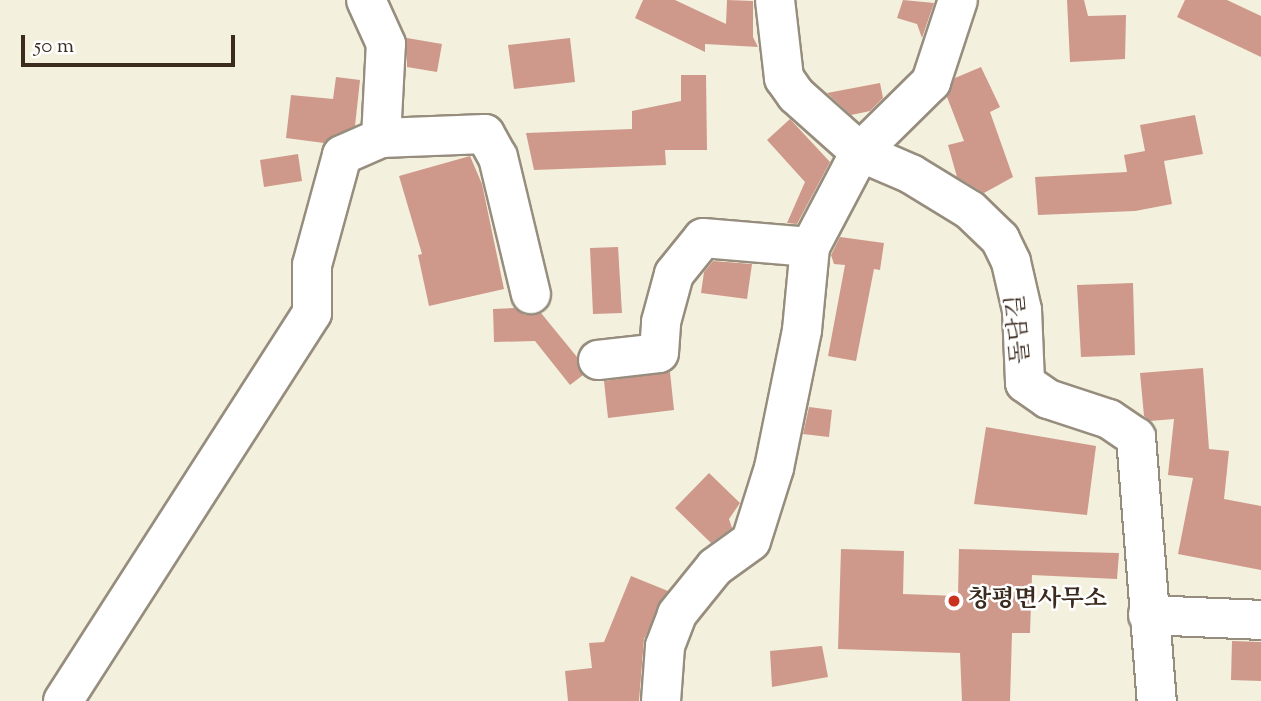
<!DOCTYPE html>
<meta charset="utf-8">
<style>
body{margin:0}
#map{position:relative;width:1261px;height:701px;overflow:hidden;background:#f3f0dd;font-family:"Sorts Mill Goudy","Noto Serif KR",serif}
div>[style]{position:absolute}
.building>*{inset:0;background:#ce998a}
.roads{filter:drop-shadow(2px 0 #978d7e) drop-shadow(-2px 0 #978d7e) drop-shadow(0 2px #978d7e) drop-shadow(0 -2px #978d7e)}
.minor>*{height:38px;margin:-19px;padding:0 19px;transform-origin:19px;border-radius:19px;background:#fff}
.dots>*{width:19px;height:19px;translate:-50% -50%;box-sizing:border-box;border:4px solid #fff;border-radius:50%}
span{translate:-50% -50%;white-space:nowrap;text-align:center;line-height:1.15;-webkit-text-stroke:5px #fff;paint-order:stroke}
.street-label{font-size:24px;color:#3b2a1e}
.poi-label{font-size:24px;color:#3b2a1e;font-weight:700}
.left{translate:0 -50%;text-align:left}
.scale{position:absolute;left:21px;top:35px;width:214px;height:32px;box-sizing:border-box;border:4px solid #3b2a1e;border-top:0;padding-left:9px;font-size:21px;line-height:24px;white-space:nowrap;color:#3b2a1e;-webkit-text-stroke:5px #fff;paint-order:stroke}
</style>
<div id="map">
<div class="building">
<div style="clip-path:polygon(643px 0,675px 0,726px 24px,727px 0,753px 1px,753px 37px,758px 47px,705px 44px,705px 52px,635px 18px)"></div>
<div style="clip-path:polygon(903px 0,934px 3px,922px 38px,917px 24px,897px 18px)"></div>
<div style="clip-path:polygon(1067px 0,1084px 0,1088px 16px,1126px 15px,1125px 59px,1070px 62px)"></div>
<div style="clip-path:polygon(1185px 0,1227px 0,1261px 16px,1261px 57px,1177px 17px)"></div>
<div style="clip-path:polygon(407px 38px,442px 44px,437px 72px,407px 67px)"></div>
<div style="clip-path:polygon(570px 38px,575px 82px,514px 89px,508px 45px)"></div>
<div style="clip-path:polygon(981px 67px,1000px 107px,990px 112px,1013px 177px,984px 193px,957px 177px,948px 145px,964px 141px,947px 97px,955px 78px)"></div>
<div style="clip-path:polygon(681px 75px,706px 75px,707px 150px,665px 150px,666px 165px,534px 170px,526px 133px,632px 129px,632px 111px,681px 101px)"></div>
<div style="clip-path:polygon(336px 77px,360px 80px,355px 126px,324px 143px,286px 138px,291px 95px,333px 99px)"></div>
<div style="clip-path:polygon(880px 83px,883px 98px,870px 111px,851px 115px,827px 93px)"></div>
<div style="clip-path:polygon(1195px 115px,1203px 154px,1164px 161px,1172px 204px,1135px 211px,1038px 215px,1035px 177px,1127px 172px,1124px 155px,1145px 151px,1140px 125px)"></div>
<div style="clip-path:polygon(790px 119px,830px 162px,797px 224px,787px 223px,805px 182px,767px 140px)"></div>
<div style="clip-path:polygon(298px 154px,302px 181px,264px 187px,260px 160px)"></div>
<div style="clip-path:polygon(470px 156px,482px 184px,504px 289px,429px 306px,418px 255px,422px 254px,399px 176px)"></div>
<div style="clip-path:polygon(840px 237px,884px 243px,880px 270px,874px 269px,856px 361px,828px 356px,845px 265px,834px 264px,831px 255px)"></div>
<div style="clip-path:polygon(618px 247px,622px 313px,593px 314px,590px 248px)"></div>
<div style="clip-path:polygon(713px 261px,752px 264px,747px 299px,701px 293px,704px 272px)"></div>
<div style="clip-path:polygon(1133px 283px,1135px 355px,1081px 357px,1077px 285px)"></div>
<div style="clip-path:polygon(514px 308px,525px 315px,541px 313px,577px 357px,583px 375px,570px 385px,535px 341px,494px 342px,493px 309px)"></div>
<div style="clip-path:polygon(1203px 368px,1209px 449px,1229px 451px,1224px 499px,1261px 506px,1261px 570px,1178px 554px,1193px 478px,1168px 475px,1174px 419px,1150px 421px,1144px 416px,1140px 373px)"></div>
<div style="clip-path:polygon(670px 372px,674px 410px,608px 418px,604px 381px)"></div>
<div style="clip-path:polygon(809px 407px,832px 410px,829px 437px,803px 434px)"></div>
<div style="clip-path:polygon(986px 427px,1096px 446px,1087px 515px,974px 504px)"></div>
<div style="clip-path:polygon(709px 473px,740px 503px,729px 519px,732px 528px,711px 543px,675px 508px)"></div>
<div style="clip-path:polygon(841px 549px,904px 551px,903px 594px,958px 596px,959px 549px,1119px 553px,1117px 579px,1032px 575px,1030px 633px,1012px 633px,1010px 701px,962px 701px,960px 653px,838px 649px)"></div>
<div style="clip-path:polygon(631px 576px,668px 591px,644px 639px,639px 701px,568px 701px,565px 671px,592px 668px,589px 643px,604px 642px)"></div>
<div style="clip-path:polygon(1232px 641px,1261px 642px,1261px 681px,1231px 680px)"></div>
<div style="clip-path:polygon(822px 646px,828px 677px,772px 687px,770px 651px)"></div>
</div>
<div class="roads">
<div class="minor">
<div style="left:775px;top:0;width:79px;rotate:83.4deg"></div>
<div style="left:784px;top:78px;width:21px;rotate:55deg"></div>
<div style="left:796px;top:95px;width:86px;rotate:41.7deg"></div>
<div style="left:860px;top:152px;width:56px;rotate:23.3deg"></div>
<div style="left:911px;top:174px;width:69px;rotate:31.4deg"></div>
<div style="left:970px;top:210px;width:42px;rotate:44deg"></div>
<div style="left:1000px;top:239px;width:25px;rotate:64deg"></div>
<div style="left:1011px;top:262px;width:49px;rotate:77.1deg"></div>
<div style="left:1022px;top:310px;width:73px;rotate:87.6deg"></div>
<div style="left:1025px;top:383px;width:28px;rotate:35deg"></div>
<div style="left:1048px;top:399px;width:64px;rotate:18.2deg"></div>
<div style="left:1109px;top:419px;width:32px;rotate:34deg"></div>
<div style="left:1136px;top:437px;width:265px;rotate:85.5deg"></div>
<div style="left:381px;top:138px;width:104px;rotate:-2.2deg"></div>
<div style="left:485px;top:134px;width:26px;rotate:61deg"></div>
<div style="left:498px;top:157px;width:141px;rotate:76.5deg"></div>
<div style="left:598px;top:360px;width:61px;rotate:-6.5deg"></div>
<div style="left:659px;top:353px;width:31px;rotate:-86deg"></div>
<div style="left:661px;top:322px;width:50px;rotate:-74.8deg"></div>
<div style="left:674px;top:274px;width:46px;rotate:-51.1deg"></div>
<div style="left:703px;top:238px;width:107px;rotate:4.8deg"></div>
<div style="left:1148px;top:615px;width:113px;rotate:2.5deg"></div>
<div style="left:63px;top:701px;width:461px;rotate:-57.3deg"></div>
<div style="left:312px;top:313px;width:48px;rotate:-90deg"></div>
<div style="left:312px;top:265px;width:114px;rotate:-74.7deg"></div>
<div style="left:342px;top:155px;width:43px;rotate:-23.6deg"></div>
<div style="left:381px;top:138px;width:94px;rotate:-87deg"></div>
<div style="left:386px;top:44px;width:48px;rotate:-114.4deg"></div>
<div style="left:661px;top:701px;width:55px;rotate:-85.8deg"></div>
<div style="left:665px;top:646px;width:34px;rotate:-69deg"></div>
<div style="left:677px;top:614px;width:60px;rotate:-51deg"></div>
<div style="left:715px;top:567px;width:44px;rotate:-35.8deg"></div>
<div style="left:751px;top:541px;width:77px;rotate:-72.5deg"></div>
<div style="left:774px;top:468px;width:141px;rotate:-78.5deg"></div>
<div style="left:802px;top:330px;width:83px;rotate:-84.5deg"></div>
<div style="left:810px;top:247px;width:107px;rotate:-62.2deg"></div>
<div style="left:860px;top:152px;width:100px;rotate:-44.6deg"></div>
<div style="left:931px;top:82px;width:86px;rotate:-71.8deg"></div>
</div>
</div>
<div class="dots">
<div style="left:954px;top:601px;background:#c8321e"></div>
</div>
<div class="street-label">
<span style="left:1020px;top:329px;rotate:-95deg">돌담길</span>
</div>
<div class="poi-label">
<span class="left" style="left:968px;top:601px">창평면사무소</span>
</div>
<div class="scale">50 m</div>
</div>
